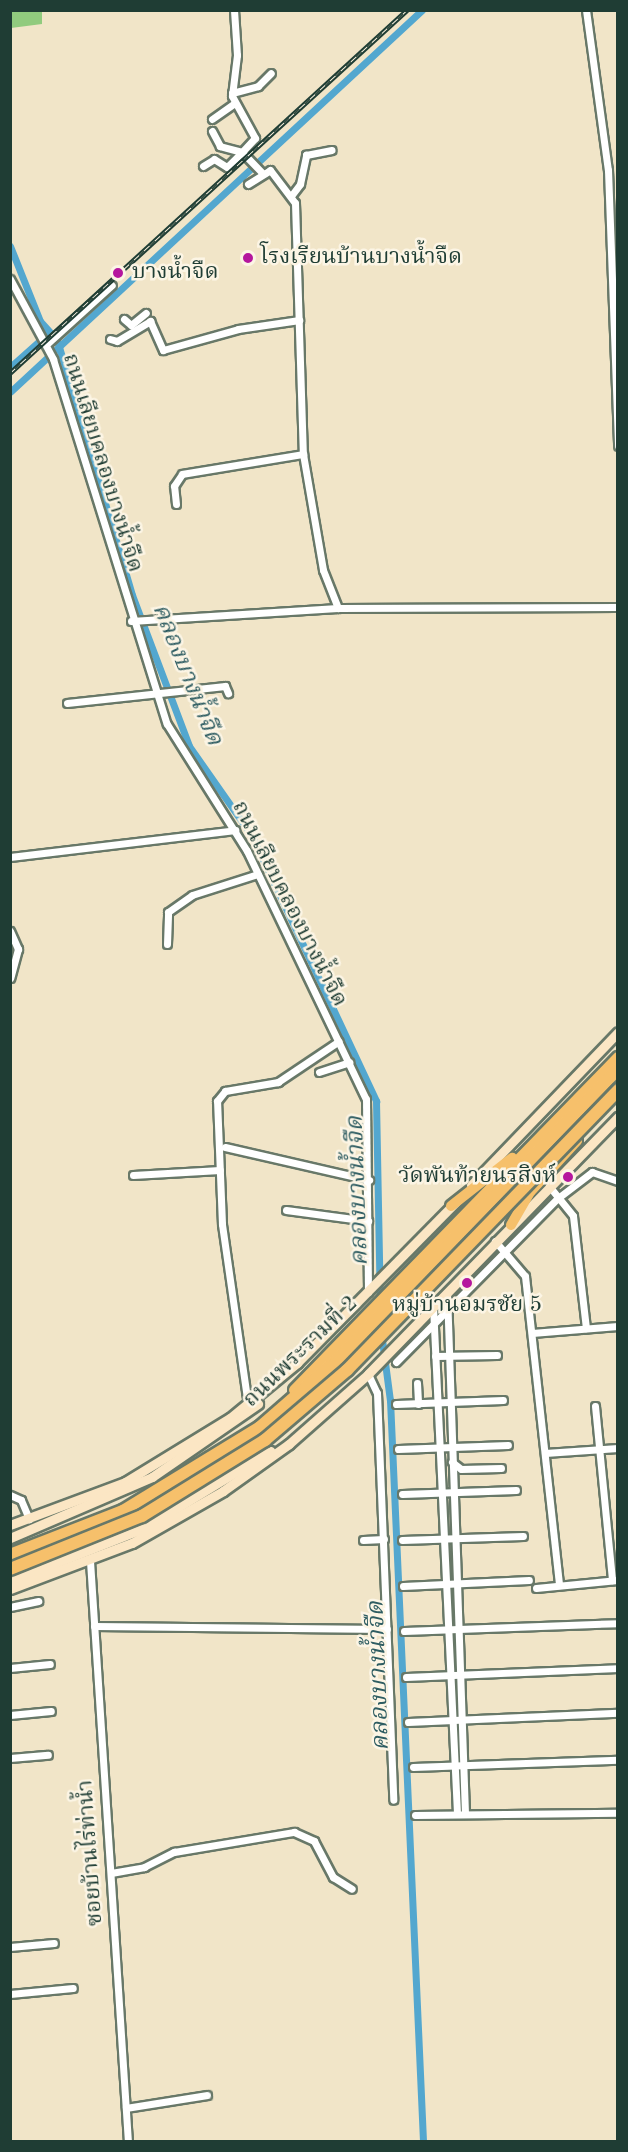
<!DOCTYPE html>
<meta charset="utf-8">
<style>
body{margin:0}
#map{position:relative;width:628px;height:2152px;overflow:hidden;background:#f1e5c8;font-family:"Old Standard TT","Noto Serif Thai",serif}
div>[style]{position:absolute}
.green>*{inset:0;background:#91cb7e}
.canal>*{height:7px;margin:-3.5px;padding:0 3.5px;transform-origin:3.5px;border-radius:3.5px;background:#53a7cf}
.roads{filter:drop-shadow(2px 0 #687868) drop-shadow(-2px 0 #687868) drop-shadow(0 2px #687868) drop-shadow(0 -2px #687868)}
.minor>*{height:7px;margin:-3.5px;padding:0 3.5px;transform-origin:3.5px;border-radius:3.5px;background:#fff}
.secondary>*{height:9px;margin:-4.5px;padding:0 4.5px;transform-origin:4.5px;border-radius:4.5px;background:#fbe6c4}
.trunk>*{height:10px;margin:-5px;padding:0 5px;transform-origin:5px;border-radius:5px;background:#f6c06b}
.motorway>*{height:12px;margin:-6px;padding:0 6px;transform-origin:6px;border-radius:6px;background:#f6c06b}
.rail>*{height:4.5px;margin-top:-2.25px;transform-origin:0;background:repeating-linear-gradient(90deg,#fcf5e5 0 7px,#1f3d34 0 14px);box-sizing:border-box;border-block:2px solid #1f3d34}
.bridges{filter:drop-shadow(2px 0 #687868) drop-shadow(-2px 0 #687868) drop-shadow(0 2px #687868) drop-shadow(0 -2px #687868)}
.motorway-bridge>*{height:12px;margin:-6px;padding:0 6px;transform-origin:6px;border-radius:6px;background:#f6c06b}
.dots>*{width:16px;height:16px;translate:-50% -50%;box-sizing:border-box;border:3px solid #fcf5e5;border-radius:50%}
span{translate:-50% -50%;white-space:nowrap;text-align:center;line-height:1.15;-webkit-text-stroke:5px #fcf5e5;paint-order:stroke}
.poi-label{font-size:22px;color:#1f3d34}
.left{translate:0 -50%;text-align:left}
.right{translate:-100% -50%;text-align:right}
.street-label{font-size:22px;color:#1f3d34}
.water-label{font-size:24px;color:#2f5d62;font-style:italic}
.frame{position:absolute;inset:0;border:12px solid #1f3d34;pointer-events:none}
</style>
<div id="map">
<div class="green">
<div style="clip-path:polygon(10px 11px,42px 11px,42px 24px,11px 28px)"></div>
</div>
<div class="canal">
<div style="left:10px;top:246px;width:81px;rotate:68.2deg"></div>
<div style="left:40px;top:321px;width:25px;rotate:48deg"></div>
<div style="left:57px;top:340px;width:266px;rotate:73.6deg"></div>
<div style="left:132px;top:595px;width:161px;rotate:69.3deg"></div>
<div style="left:189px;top:746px;width:110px;rotate:55deg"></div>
<div style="left:252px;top:836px;width:293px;rotate:64.9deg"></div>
<div style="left:376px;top:1101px;width:201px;rotate:88.9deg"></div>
<div style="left:10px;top:367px;width:48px;rotate:-41.6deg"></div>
<div style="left:10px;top:392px;width:562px;rotate:-42.84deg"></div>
<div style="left:379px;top:1317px;width:84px;rotate:82.5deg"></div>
<div style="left:390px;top:1400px;width:743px;rotate:87.45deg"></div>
</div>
<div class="roads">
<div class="minor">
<div style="left:234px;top:10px;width:45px;rotate:86.2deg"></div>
<div style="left:237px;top:55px;width:41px;rotate:97deg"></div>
<div style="left:232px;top:96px;width:48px;rotate:61.3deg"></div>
<div style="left:255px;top:138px;width:19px;rotate:133deg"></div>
<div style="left:242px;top:152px;width:28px;rotate:46deg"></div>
<div style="left:586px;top:10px;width:162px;rotate:82.2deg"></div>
<div style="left:608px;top:170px;width:276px;rotate:87.9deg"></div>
<div style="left:232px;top:93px;width:27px;rotate:-15deg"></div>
<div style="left:258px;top:86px;width:18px;rotate:-45deg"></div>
<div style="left:212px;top:119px;width:28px;rotate:-35deg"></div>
<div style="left:203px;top:166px;width:13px;rotate:-32deg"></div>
<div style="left:214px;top:159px;width:15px;rotate:32deg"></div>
<div style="left:227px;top:167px;width:21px;rotate:-45deg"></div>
<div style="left:242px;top:152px;width:23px;rotate:-165deg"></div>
<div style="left:220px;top:146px;width:17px;rotate:-118deg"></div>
<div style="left:248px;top:184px;width:26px;rotate:-32deg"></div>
<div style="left:270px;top:170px;width:41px;rotate:52.9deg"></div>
<div style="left:295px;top:203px;width:251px;rotate:88.2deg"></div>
<div style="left:303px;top:454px;width:118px;rotate:80.2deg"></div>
<div style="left:323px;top:570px;width:41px;rotate:68.5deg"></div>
<div style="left:291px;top:196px;width:15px;rotate:-53deg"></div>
<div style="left:300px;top:184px;width:30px;rotate:-78deg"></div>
<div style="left:306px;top:155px;width:26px;rotate:-11deg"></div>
<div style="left:10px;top:279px;width:91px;rotate:61.7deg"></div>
<div style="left:53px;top:359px;width:382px;rotate:72.7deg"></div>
<div style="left:167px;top:724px;width:150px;rotate:57.8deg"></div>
<div style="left:247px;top:851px;width:275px;rotate:64.4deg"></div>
<div style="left:366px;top:1099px;width:193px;rotate:89.4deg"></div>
<div style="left:124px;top:319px;width:9px;rotate:41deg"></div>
<div style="left:131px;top:325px;width:19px;rotate:-39deg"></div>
<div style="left:110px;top:339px;width:7px;rotate:16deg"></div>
<div style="left:117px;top:341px;width:39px;rotate:-31deg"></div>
<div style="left:150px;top:321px;width:32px;rotate:66deg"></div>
<div style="left:163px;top:350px;width:78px;rotate:-15.6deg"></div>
<div style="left:238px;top:329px;width:62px;rotate:-8.4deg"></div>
<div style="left:48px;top:343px;width:86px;rotate:-42.2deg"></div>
<div style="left:176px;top:504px;width:18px;rotate:-96deg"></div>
<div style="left:174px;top:486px;width:14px;rotate:-56deg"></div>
<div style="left:182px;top:474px;width:123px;rotate:-9.4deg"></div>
<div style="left:131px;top:621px;width:207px;rotate:-3.6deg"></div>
<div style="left:338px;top:608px;width:280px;rotate:-0.2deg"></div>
<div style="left:67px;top:703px;width:159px;rotate:-6.1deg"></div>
<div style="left:225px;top:686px;width:8px;rotate:67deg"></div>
<div style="left:10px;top:857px;width:227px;rotate:-6.8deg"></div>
<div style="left:10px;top:931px;width:20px;rotate:66deg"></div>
<div style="left:18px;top:949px;width:30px;rotate:105deg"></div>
<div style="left:167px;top:944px;width:32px;rotate:-88deg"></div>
<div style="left:168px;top:912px;width:29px;rotate:-35deg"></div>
<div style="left:192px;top:895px;width:69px;rotate:-17.7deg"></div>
<div style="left:319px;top:1072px;width:32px;rotate:-18deg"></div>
<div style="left:225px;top:1147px;width:148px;rotate:12.9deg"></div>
<div style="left:133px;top:1175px;width:87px;rotate:-3.3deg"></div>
<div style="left:549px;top:1186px;width:38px;rotate:51deg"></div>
<div style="left:573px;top:1216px;width:113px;rotate:83.4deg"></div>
<div style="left:286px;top:1210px;width:83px;rotate:7.6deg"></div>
<div style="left:495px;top:1241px;width:46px;rotate:49.4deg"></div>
<div style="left:525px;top:1276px;width:311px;rotate:83.7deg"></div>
<div style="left:447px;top:1293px;width:520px;rotate:88.02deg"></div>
<div style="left:433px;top:1306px;width:508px;rotate:87.29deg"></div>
<div style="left:532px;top:1333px;width:86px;rotate:-4.7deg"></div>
<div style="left:435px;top:1356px;width:62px;rotate:-0.9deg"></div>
<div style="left:396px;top:1362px;width:231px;rotate:-45.4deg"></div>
<div style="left:558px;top:1198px;width:43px;rotate:-37.4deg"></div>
<div style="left:592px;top:1172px;width:28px;rotate:19deg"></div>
<div style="left:368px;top:1374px;width:21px;rotate:65deg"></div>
<div style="left:377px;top:1393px;width:407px;rotate:87.7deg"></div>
<div style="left:417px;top:1383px;width:21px;rotate:87deg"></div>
<div style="left:396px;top:1404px;width:107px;rotate:-2.1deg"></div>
<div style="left:248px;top:1405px;width:183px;rotate:-98.2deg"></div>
<div style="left:222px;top:1224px;width:123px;rotate:-92.3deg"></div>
<div style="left:217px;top:1101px;width:13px;rotate:-51deg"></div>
<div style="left:225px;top:1091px;width:54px;rotate:-9.6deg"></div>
<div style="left:278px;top:1082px;width:73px;rotate:-33.9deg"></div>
<div style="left:595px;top:1406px;width:175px;rotate:84.4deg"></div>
<div style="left:398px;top:1449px;width:110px;rotate:-2.1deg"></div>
<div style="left:545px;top:1453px;width:73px;rotate:-3.9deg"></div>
<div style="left:452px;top:1462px;width:11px;rotate:38deg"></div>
<div style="left:461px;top:1469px;width:40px;rotate:-1.4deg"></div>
<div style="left:402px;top:1494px;width:114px;rotate:-2deg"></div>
<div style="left:10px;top:1495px;width:12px;rotate:24deg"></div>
<div style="left:21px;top:1500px;width:21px;rotate:67deg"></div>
<div style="left:363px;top:1540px;width:21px;rotate:-3deg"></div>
<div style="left:402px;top:1540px;width:121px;rotate:-1.9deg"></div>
<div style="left:90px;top:1561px;width:582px;rotate:86.26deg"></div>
<div style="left:403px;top:1586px;width:126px;rotate:-2.7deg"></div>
<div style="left:536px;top:1588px;width:82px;rotate:-5.6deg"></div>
<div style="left:10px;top:1607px;width:29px;rotate:-12deg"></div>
<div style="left:94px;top:1626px;width:293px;rotate:0.6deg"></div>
<div style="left:404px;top:1631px;width:214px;rotate:-2.1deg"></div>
<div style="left:10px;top:1668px;width:40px;rotate:-5.7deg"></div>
<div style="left:406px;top:1677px;width:212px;rotate:-2.4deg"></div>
<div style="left:10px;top:1715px;width:41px;rotate:-5.6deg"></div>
<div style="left:408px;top:1722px;width:210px;rotate:-2.5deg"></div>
<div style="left:10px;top:1758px;width:38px;rotate:-5deg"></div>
<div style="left:413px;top:1767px;width:205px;rotate:-2deg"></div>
<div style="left:415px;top:1815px;width:203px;rotate:-0.6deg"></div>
<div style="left:111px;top:1873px;width:34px;rotate:-10deg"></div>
<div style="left:144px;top:1867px;width:34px;rotate:-27deg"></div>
<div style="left:174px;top:1852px;width:122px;rotate:-9.5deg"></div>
<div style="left:294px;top:1832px;width:22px;rotate:24deg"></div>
<div style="left:314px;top:1841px;width:41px;rotate:62.2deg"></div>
<div style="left:333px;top:1877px;width:22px;rotate:32deg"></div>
<div style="left:10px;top:1947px;width:44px;rotate:-5.2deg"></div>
<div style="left:10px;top:1994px;width:63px;rotate:-5.4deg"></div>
<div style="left:126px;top:2108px;width:82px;rotate:-9.1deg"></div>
</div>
<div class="secondary">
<div style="left:471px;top:1185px;width:212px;rotate:-46.1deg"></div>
<div style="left:10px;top:1525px;width:123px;rotate:-20.5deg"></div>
<div style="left:125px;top:1482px;width:123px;rotate:-31.4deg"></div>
<div style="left:230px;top:1418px;width:87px;rotate:-39.4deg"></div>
<div style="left:297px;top:1363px;width:226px;rotate:-45.4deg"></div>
<div style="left:10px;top:1538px;width:155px;rotate:-23.2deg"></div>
<div style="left:152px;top:1477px;width:129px;rotate:-34.6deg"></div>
<div style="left:10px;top:1581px;width:144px;rotate:-21.6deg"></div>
<div style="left:144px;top:1528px;width:148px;rotate:-31.4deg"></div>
<div style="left:10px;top:1589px;width:130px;rotate:-20.7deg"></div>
<div style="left:132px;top:1543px;width:105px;rotate:-29.7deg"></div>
<div style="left:223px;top:1491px;width:81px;rotate:-35.5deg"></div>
<div style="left:289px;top:1444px;width:106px;rotate:-41.5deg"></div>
<div style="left:368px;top:1374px;width:359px;rotate:-45.8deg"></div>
</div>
<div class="trunk">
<div style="left:451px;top:1206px;width:78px;rotate:-38.2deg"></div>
<div style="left:511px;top:1225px;width:39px;rotate:-60deg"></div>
<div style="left:531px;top:1191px;width:68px;rotate:-47.4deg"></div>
<div style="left:294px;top:1390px;width:465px;rotate:-45.8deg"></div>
</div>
<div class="motorway">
<div style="left:10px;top:1555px;width:121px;rotate:-21.3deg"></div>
<div style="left:123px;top:1511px;width:161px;rotate:-31.5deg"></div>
<div style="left:260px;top:1427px;width:101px;rotate:-41deg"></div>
<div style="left:336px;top:1361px;width:406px;rotate:-46deg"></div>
</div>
</div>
<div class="rail">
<div style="left:10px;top:373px;width:538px;rotate:-42.44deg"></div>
</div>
<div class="bridges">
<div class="motorway-bridge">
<div style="left:10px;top:1569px;width:142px;rotate:-21.9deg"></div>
<div style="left:142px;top:1516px;width:145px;rotate:-31.7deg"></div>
<div style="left:265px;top:1440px;width:108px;rotate:-40.5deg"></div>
<div style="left:347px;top:1370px;width:390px;rotate:-45.9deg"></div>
</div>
</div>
<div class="dots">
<div style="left:248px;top:258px;background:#b5179e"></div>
<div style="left:118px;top:273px;background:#b5179e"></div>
<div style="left:568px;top:1177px;background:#b5179e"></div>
<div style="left:467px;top:1283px;background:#b5179e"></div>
</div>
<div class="poi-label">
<span class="left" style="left:260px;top:258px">โรงเรียนบ้านบางนํ้าจืด</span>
<span class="left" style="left:132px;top:273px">บางน้ำจืด</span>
<span class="right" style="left:556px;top:1177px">วัดพันท้ายนรสิงห์</span>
<span style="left:467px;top:1306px">หมู่บ้านอมรชัย 5</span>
</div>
<div class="street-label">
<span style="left:102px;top:463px;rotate:73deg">ถนนเลียบคลองบางน้ำจืด</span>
<span style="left:289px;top:904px;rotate:63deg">ถนนเลียบคลองบางน้ำจืด</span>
<span style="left:301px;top:1352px;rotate:-44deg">ถนนพระรามที่ 2</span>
<span style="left:91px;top:1853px;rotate:-94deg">ซอยบ้านไร่ท่าน้ำ</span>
</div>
<div class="water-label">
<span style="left:186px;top:675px;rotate:68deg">คลองบางน้ำจืด</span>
<span style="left:359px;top:1191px;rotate:-92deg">คลองบางน้ำจืด</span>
<span style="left:380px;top:1676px;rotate:-92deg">คลองบางน้ำจืด</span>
</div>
<div class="frame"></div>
</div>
